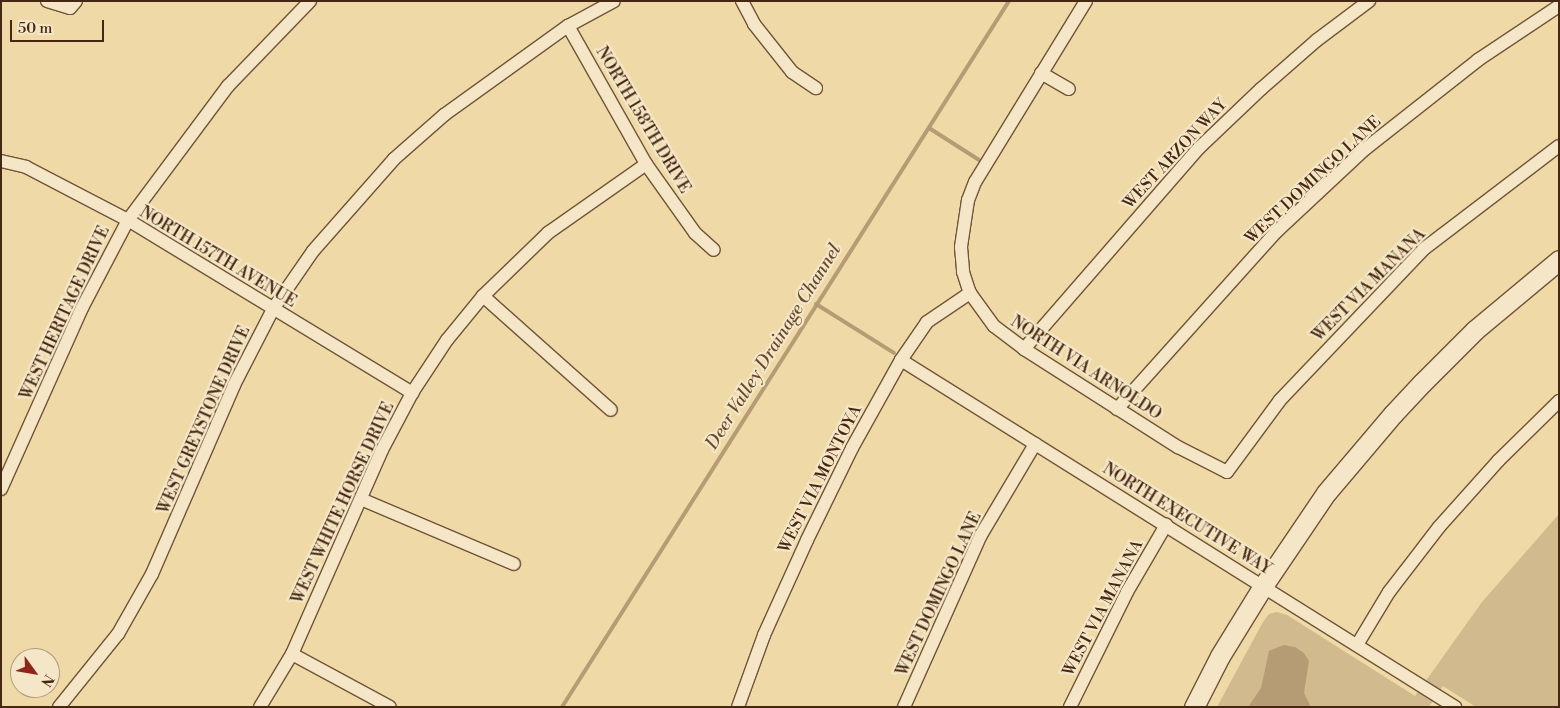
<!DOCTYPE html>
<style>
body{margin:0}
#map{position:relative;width:1560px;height:708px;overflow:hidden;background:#eed9a7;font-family:"Libre Bodoni",serif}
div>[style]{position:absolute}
.green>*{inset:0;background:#d1bb8e}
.water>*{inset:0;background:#b59c75}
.stream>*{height:4px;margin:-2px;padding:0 2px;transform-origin:2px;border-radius:2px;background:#b59c75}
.roads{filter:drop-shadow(1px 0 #705438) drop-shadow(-1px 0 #705438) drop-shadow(0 1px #705438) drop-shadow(0 -1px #705438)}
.street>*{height:12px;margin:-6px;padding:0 6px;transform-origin:6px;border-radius:6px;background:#f4e6c6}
.secondary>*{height:19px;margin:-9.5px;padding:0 9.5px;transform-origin:9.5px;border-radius:9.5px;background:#f4e6c6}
span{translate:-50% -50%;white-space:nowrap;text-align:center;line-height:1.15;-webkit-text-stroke:4.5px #f4e6c6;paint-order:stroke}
.street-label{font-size:16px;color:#462713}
.water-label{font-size:18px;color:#674a30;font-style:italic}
.frame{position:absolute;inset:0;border:2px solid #462713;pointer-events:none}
.north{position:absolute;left:10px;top:648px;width:50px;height:50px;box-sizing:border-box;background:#f4e6c6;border:1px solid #ae9a7e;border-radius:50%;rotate:122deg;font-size:14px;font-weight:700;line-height:20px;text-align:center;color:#462713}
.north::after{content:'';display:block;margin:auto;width:18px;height:22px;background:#8f2418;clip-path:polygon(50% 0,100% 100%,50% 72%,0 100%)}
.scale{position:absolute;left:10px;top:20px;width:94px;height:22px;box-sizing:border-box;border:2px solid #462713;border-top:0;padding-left:6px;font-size:15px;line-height:18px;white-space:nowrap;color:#462713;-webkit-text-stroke:4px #f4e6c6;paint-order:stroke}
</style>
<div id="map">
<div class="green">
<div style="clip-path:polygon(1559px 514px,1559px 707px,1476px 707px,1443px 686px,1429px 707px,1217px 707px,1263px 622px,1269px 614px,1277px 612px,1287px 615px,1415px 696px,1482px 602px)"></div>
</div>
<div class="water">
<div style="clip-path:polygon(1284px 645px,1295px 647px,1304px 653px,1309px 661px,1304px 693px,1311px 707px,1248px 707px,1261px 688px,1269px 651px)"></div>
</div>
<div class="stream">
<div style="left:929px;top:128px;width:59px;rotate:32.6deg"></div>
<div style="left:816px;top:304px;width:92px;rotate:32.1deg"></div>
<div style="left:562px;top:707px;width:836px;rotate:-57.66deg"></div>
</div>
<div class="roads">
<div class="street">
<div style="left:47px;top:1px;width:24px;rotate:17deg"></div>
<div style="left:70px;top:8px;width:9px;rotate:-49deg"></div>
<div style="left:742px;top:1px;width:26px;rotate:62deg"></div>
<div style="left:754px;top:24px;width:61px;rotate:51.6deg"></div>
<div style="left:792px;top:72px;width:29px;rotate:34deg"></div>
<div style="left:1086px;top:1px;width:212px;rotate:121.5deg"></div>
<div style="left:975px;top:182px;width:19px;rotate:111deg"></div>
<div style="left:968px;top:200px;width:48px;rotate:98.5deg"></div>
<div style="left:961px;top:247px;width:25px;rotate:85deg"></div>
<div style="left:963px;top:272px;width:22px;rotate:72deg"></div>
<div style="left:970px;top:293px;width:41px;rotate:54deg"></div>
<div style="left:994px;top:326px;width:38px;rotate:37deg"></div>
<div style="left:1024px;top:349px;width:183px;rotate:32.5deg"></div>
<div style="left:1178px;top:447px;width:55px;rotate:27deg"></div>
<div style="left:1227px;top:472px;width:89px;rotate:-53.6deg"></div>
<div style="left:1280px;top:400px;width:210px;rotate:-46.4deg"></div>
<div style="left:1425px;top:248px;width:168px;rotate:-37.3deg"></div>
<div style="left:568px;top:26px;width:159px;rotate:60.5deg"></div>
<div style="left:646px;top:164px;width:85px;rotate:54.6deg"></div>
<div style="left:695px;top:233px;width:25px;rotate:42deg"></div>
<div style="left:1041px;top:73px;width:32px;rotate:30deg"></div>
<div style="left:1px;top:161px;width:26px;rotate:13deg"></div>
<div style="left:26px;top:167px;width:115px;rotate:27.5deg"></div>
<div style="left:128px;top:220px;width:333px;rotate:31.3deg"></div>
<div style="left:483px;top:296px;width:171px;rotate:41.7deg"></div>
<div style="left:1024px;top:349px;width:267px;rotate:-49deg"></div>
<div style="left:1199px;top:148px;width:86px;rotate:-43.6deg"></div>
<div style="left:1261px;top:89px;width:74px;rotate:-41.2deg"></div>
<div style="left:1317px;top:40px;width:65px;rotate:-36.9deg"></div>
<div style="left:901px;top:360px;width:654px;rotate:32.06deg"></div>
<div style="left:1117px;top:409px;width:238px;rotate:-48.1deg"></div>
<div style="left:1276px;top:232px;width:122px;rotate:-43deg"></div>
<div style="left:1365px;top:149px;width:144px;rotate:-38.2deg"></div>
<div style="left:1478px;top:60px;width:97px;rotate:-33.7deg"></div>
<div style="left:1px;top:489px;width:198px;rotate:-65.9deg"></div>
<div style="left:82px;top:308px;width:99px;rotate:-62.4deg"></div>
<div style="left:128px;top:220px;width:167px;rotate:-53.3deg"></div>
<div style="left:228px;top:86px;width:118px;rotate:-46deg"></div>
<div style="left:361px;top:499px;width:166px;rotate:23deg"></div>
<div style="left:1357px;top:645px;width:62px;rotate:-58.9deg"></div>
<div style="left:1389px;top:592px;width:82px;rotate:-52.4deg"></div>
<div style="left:1439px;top:527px;width:89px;rotate:-48.2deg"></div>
<div style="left:1498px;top:461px;width:86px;rotate:-44.5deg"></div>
<div style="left:292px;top:654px;width:111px;rotate:28.4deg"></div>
<div style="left:59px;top:707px;width:94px;rotate:-51.1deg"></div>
<div style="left:118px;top:634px;width:69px;rotate:-60.5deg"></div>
<div style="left:152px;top:574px;width:206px;rotate:-66.5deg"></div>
<div style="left:234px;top:385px;width:85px;rotate:-62.8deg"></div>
<div style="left:273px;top:309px;width:70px;rotate:-55.4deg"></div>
<div style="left:313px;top:251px;width:123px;rotate:-48.6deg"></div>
<div style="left:394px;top:159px;width:67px;rotate:-41.3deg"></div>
<div style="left:444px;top:115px;width:153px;rotate:-35.7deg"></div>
<div style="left:568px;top:26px;width:52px;rotate:-28.5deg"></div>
<div style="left:260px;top:707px;width:62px;rotate:-58.9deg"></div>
<div style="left:292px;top:654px;width:223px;rotate:-66.2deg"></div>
<div style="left:382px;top:450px;width:64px;rotate:-62.2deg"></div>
<div style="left:412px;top:393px;width:64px;rotate:-56.6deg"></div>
<div style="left:447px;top:340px;width:57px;rotate:-50.7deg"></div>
<div style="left:483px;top:296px;width:91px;rotate:-44.1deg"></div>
<div style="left:548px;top:233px;width:120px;rotate:-35.1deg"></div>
<div style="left:738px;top:707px;width:77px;rotate:-70.1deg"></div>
<div style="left:764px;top:635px;width:104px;rotate:-65.6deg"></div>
<div style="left:807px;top:540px;width:102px;rotate:-63.9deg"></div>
<div style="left:852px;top:448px;width:101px;rotate:-60.9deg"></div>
<div style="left:901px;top:360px;width:46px;rotate:-55.6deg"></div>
<div style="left:927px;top:322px;width:52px;rotate:-34deg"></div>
<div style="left:904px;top:707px;width:188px;rotate:-65.9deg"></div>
<div style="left:981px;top:535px;width:106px;rotate:-59.3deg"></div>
<div style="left:1070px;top:707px;width:128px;rotate:-63.6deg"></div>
<div style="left:1127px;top:592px;width:78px;rotate:-59.8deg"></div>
</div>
<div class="secondary">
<div style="left:1194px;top:707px;width:57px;rotate:-63deg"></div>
<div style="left:1220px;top:656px;width:82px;rotate:-58.4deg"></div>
<div style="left:1263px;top:586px;width:112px;rotate:-55.9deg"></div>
<div style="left:1326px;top:493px;width:104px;rotate:-49.7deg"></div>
<div style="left:1393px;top:414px;width:42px;rotate:-46.9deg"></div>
<div style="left:1422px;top:383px;width:75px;rotate:-45deg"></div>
<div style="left:1475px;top:330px;width:109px;rotate:-39.8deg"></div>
</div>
</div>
<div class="street-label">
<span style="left:643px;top:120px;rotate:59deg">NORTH 158TH DRIVE</span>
<span style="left:1175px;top:154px;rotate:-47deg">WEST ARZON WAY</span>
<span style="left:1313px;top:180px;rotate:-43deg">WEST DOMINGO LANE</span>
<span style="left:218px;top:257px;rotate:31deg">NORTH 157TH AVENUE</span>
<span style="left:1369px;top:285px;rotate:-45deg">WEST VIA MANANA</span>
<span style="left:65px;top:313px;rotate:-65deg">WEST HERITAGE DRIVE</span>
<span style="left:1086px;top:368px;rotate:33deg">NORTH VIA ARNOLDO</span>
<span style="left:204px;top:420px;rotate:-66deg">WEST GREYSTONE DRIVE</span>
<span style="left:820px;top:479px;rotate:-63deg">WEST VIA MONTOYA</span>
<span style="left:343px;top:503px;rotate:-65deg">WEST WHITE HORSE DRIVE</span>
<span style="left:1187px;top:519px;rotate:32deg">NORTH EXECUTIVE WAY</span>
<span style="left:939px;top:594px;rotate:-65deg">WEST DOMINGO LANE</span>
<span style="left:1103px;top:608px;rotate:-62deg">WEST VIA MANANA</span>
</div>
<div class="water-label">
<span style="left:774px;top:347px;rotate:-58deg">Deer Valley Drainage Channel</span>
</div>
<div class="frame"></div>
<div class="north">N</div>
<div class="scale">50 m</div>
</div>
